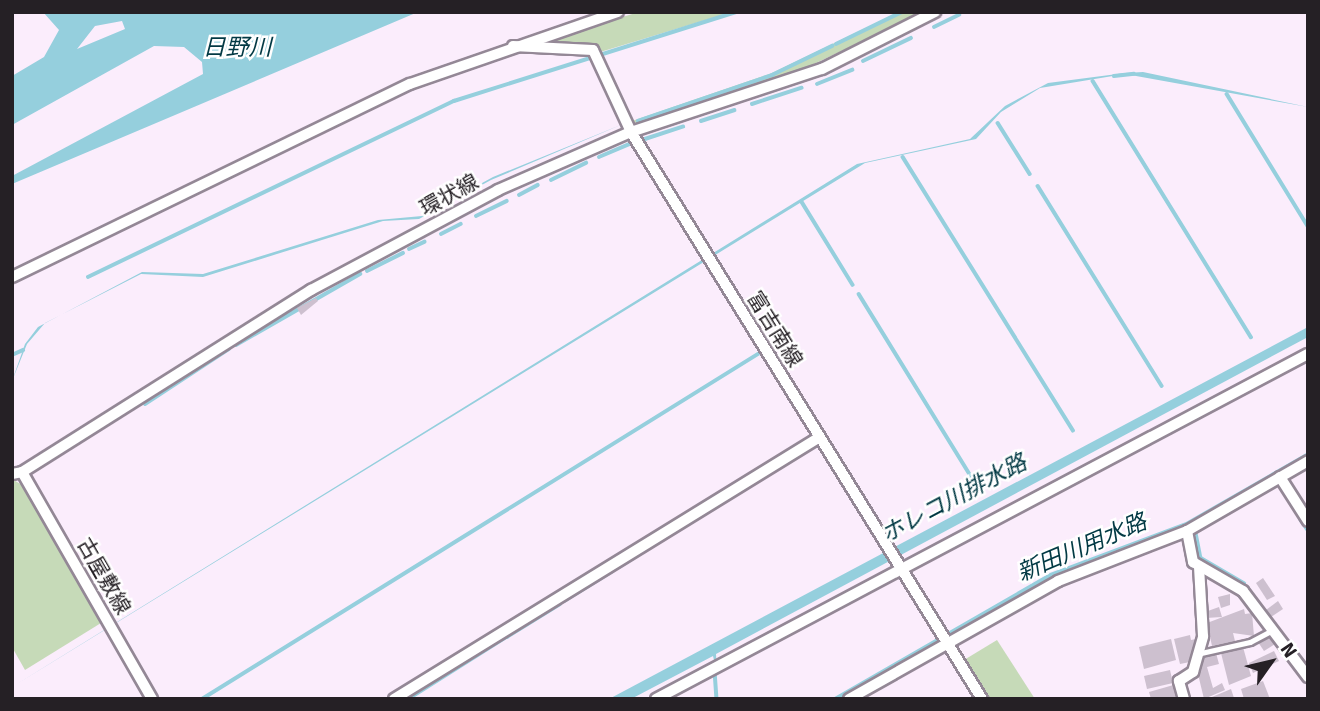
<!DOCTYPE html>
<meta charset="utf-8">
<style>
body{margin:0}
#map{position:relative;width:1320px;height:711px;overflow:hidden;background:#fbedfc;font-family:Signika,"Noto Sans JP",sans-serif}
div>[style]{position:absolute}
.green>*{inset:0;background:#c6dab8}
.water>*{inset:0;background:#95cfdd}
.stream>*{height:3.5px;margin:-1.75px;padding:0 1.75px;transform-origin:1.75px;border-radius:1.75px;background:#95cfdd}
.building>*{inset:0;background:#cdc0cf}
.roads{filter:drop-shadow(2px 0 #948896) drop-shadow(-2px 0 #948896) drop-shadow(0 2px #948896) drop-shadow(0 -2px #948896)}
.service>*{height:5px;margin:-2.5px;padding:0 2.5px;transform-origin:2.5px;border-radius:2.5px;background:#fff}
.minor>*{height:10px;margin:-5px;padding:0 5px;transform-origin:5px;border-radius:5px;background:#fff}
span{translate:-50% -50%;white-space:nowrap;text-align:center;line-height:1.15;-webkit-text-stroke:5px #fff;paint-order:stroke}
.street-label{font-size:21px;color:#252025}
.water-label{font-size:23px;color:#023944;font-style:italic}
.frame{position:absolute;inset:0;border:14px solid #252025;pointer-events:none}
.north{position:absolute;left:1236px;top:627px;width:70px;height:70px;-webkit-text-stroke:5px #fff;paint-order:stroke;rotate:56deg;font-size:19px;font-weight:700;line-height:28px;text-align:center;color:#252025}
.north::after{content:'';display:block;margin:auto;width:24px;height:32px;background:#252025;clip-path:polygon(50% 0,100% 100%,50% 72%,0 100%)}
</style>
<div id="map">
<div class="green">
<div style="clip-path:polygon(639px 12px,732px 12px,597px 53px,530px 45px)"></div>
<div style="clip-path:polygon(899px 12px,924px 12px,797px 72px,638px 124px,632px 121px,772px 73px)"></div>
<div style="clip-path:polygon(12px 479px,22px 485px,101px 623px,25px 670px,12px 647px)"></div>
<div style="clip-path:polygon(997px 640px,1035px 699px,989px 699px,964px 660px)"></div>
</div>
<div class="water">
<div style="clip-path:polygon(evenodd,43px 12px,418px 12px,12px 184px,12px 176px,203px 74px,202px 62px,184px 47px,154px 46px,12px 125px,12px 76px,44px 57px,59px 30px,43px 12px,122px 21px,125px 29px,77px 49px,95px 26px,122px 21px)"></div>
<div style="clip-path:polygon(1143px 72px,1308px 107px,1125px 74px,1040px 88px,1001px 112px,976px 139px,865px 163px,12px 687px,857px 164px,970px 139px,1005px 106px,1048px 83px,1125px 73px)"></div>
<div style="clip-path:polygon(623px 124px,491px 180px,419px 219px,383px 221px,203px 277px,141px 274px,45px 323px,27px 344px,12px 381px,25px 344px,38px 327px,142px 272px,203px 274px,378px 220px,422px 216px,493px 177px)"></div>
<div style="clip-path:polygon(1308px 327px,1308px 337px,716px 654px,717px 672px,713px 656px,631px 699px,609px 699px)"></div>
<div style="clip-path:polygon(1308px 452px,1308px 457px,1188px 526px,1051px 578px,842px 699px,831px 699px,1050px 573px,1186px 522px)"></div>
</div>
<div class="stream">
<div style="left:934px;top:27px;width:28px;rotate:-26deg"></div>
<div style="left:836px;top:44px;width:73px;rotate:-25.9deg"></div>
<div style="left:863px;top:61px;width:53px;rotate:-25.6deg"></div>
<div style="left:1114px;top:76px;width:20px;rotate:-6deg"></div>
<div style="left:1093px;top:81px;width:301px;rotate:58.3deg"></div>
<div style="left:817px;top:84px;width:38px;rotate:-22deg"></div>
<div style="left:1227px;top:94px;width:155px;rotate:58.5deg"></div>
<div style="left:752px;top:104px;width:52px;rotate:-18.1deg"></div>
<div style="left:638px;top:121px;width:142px;rotate:-18.9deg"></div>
<div style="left:772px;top:75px;width:67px;rotate:-25.8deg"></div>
<div style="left:701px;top:121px;width:35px;rotate:-18deg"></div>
<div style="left:998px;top:123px;width:60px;rotate:57.9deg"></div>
<div style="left:645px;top:139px;width:40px;rotate:-18deg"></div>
<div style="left:599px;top:157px;width:33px;rotate:-23deg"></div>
<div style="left:903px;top:157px;width:322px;rotate:58.1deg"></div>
<div style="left:551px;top:180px;width:39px;rotate:-26deg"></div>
<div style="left:1038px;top:186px;width:235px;rotate:58.2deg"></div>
<div style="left:519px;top:195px;width:21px;rotate:-28deg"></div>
<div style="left:802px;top:202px;width:97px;rotate:58.4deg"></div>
<div style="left:476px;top:216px;width:34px;rotate:-26deg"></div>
<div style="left:441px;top:234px;width:22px;rotate:-27deg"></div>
<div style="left:409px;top:249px;width:17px;rotate:-25deg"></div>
<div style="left:367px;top:271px;width:40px;rotate:-26.6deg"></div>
<div style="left:88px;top:277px;width:406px;rotate:-25.7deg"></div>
<div style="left:454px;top:101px;width:297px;rotate:-17.5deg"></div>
<div style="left:859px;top:294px;width:223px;rotate:58.4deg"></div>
<div style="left:236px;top:345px;width:143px;rotate:-29.8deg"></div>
<div style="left:12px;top:355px;width:12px;rotate:-24deg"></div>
<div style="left:145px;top:404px;width:100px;rotate:-33.2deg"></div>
<div style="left:1301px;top:520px;width:12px;rotate:55deg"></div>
<div style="left:1196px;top:533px;width:25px;rotate:79deg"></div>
<div style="left:1201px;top:558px;width:50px;rotate:30.2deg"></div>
<div style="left:619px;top:567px;width:36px;rotate:-32deg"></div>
<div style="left:1247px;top:587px;width:14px;rotate:54deg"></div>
<div style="left:564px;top:601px;width:57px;rotate:-31.5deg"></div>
<div style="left:507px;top:637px;width:62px;rotate:-31.9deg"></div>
<div style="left:1300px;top:658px;width:12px;rotate:48deg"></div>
<div style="left:715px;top:671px;width:28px;rotate:86deg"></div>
<div style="left:202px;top:699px;width:654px;rotate:-31.82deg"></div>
<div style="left:408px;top:699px;width:115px;rotate:-32.2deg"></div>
</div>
<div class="building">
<div style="clip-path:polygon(316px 298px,318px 301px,301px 315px,297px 308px)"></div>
<div style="clip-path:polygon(1263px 578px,1275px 596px,1267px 600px,1256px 583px)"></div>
<div style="clip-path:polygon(1230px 594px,1230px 605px,1221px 608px,1218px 597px)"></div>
<div style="clip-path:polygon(1278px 601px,1283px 609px,1271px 617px,1266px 610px)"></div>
<div style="clip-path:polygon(1219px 607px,1222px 617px,1206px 618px,1205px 612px)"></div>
<div style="clip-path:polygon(1244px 609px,1245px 614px,1252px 613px,1254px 636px,1233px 633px,1235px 641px,1212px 646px,1207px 623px)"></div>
<div style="clip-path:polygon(1190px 635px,1191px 640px,1201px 638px,1195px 661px,1180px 664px,1174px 639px)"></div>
<div style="clip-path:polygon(1269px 635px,1275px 644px,1264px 651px,1258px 642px)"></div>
<div style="clip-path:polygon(1171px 639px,1176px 660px,1144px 669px,1139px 647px)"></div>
<div style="clip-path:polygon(1243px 647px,1251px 676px,1229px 685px,1221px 653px)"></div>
<div style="clip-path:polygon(1274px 651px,1279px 661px,1253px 673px,1249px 663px)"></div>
<div style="clip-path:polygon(1216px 653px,1219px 664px,1207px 667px,1213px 688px,1222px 683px,1225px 690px,1204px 699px,1197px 670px,1202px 656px)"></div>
<div style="clip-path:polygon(1170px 670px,1173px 683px,1147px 689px,1144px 676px)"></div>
<div style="clip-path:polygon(1263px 681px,1270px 699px,1244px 699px,1241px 689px)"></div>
<div style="clip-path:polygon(1177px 684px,1180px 697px,1151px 699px,1149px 692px)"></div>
<div style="clip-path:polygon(1231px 689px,1234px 698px,1213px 699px,1212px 697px)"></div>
</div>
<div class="roads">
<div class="service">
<div style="left:1201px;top:653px;width:50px;rotate:-12.7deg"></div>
<div style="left:1250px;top:642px;width:24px;rotate:-28deg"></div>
</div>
<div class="minor">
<div style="left:513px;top:46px;width:80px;rotate:2.9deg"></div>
<div style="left:593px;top:50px;width:90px;rotate:65.1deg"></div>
<div style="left:631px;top:132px;width:667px;rotate:58.24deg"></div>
<div style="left:12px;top:277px;width:442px;rotate:-25.9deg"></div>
<div style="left:410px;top:84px;width:220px;rotate:-19.1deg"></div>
<div style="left:22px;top:472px;width:262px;rotate:60.2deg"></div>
<div style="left:12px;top:474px;width:10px;rotate:-11deg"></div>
<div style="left:22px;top:472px;width:342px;rotate:-32.2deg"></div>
<div style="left:311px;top:290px;width:212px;rotate:-28.1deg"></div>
<div style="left:498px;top:190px;width:145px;rotate:-23.6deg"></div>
<div style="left:631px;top:132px;width:201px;rotate:-18.3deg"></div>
<div style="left:822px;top:69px;width:127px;rotate:-26.8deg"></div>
<div style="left:1280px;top:477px;width:52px;rotate:57.5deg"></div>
<div style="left:1187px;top:531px;width:140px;rotate:-30deg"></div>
<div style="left:394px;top:699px;width:499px;rotate:-31.6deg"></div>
<div style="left:656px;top:699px;width:738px;rotate:-27.89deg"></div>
<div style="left:849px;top:699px;width:240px;rotate:-29.4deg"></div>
<div style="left:1058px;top:581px;width:138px;rotate:-21.2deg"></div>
<div style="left:1187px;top:531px;width:32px;rotate:79deg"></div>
<div style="left:1193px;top:562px;width:58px;rotate:30.1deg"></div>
<div style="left:1243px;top:591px;width:108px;rotate:52.9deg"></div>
<div style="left:1184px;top:699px;width:19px;rotate:-106deg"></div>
<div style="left:1179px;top:681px;width:17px;rotate:-33deg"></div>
<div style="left:1193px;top:672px;width:37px;rotate:-74deg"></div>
<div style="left:1203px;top:636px;width:70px;rotate:-93.3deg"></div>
</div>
</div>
<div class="street-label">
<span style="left:449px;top:195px;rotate:-29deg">環状線</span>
<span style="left:775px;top:329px;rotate:58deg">富吉南線</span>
<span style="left:104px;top:576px;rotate:60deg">古屋敷線</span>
</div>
<div class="water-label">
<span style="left:237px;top:48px">日野川</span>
<span style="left:954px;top:499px;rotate:-28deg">ホレコ川排水路</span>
<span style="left:1082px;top:548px;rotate:-23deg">新田川用水路</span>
</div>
<div class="frame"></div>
<div class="north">N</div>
</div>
